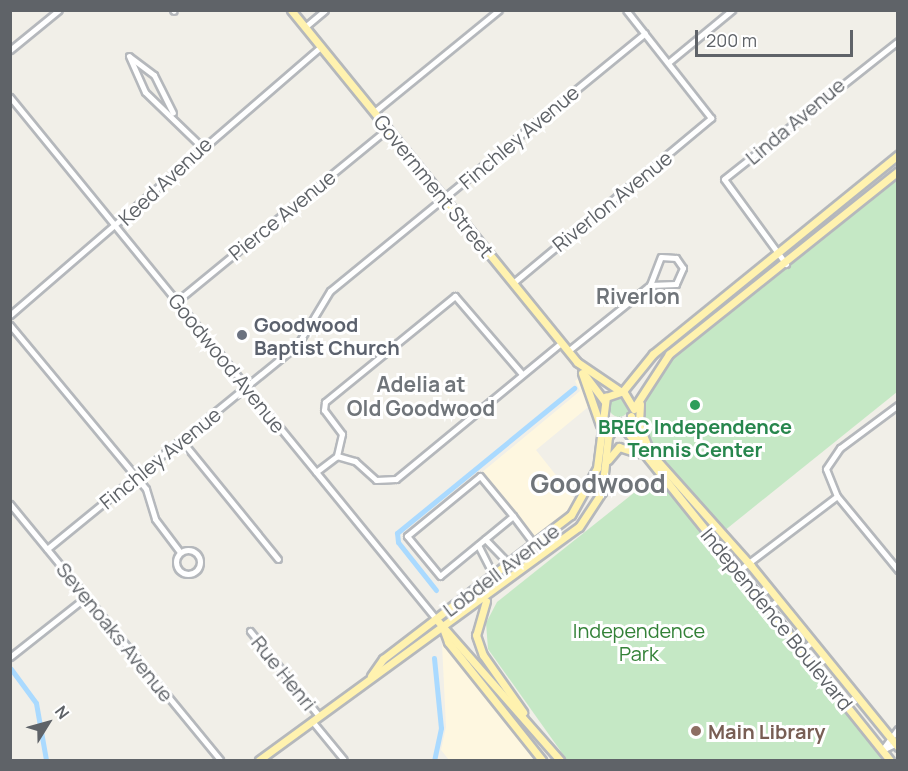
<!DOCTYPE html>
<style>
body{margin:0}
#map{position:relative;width:908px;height:771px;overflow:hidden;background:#f1efe8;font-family:Manrope,sans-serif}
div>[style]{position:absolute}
.commercial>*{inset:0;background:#fef7e0}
.green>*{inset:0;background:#c5e8c5}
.round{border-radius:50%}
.canal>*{height:5px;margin:-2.5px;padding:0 2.5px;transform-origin:2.5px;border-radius:2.5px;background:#aadaff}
.roads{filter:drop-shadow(2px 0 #b5b8bc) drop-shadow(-2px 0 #b5b8bc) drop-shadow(0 2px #b5b8bc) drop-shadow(0 -2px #b5b8bc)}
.minor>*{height:5px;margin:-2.5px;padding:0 2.5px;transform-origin:2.5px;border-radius:2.5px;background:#fff}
.minor>.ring{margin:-2.5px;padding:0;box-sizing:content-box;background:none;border:5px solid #fff;border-radius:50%}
.major>*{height:7px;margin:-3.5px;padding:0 3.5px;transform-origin:3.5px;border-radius:3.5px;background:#fff2af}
.dots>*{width:16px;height:16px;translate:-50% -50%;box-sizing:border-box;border:3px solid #fff;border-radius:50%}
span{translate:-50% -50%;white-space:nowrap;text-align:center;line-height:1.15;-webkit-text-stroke:6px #fff;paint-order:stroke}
.street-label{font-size:20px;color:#5f6368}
.worship-label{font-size:20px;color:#5b616d;font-weight:700}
.left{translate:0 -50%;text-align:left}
.leisure-label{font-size:20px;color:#27864d;font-weight:700}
.park-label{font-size:20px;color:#348238}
.education-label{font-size:20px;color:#785e54;font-weight:700}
.neighbourhood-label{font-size:21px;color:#70757a;font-weight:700}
.district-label{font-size:26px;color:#70757a;font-weight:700}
.frame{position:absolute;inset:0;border:12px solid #5f6368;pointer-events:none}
.north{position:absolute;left:18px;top:693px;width:60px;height:60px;-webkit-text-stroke:4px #fff;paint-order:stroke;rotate:53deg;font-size:16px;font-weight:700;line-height:24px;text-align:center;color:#5f6368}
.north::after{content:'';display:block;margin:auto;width:21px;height:27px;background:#5f6368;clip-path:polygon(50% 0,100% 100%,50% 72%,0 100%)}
.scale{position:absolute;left:695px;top:30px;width:158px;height:27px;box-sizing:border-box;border:3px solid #5f6368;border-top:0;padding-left:8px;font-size:18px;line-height:21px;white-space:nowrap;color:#5f6368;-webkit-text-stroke:4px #fff;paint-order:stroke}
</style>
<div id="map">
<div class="commercial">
<div style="clip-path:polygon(580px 377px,593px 403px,536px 450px,578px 503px,536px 540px,481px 473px,580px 391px,575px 381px)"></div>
<div style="clip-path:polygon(442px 644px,463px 667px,539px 760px,449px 760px,441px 750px,446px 727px)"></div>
</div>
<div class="green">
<div style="clip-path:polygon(897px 176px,897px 392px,724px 531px,647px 443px,642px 413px,648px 389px,665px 359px)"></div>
<div class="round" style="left:609px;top:397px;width:20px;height:20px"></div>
<div style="clip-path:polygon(656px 483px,665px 486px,889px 760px,567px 760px,488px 649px,486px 623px,497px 602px,645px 484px)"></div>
</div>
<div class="canal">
<div style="left:436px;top:590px;width:61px;rotate:-128.4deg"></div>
<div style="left:398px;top:542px;width:9px;rotate:-96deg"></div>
<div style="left:397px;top:533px;width:229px;rotate:-39.3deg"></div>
<div style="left:434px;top:658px;width:70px;rotate:84.3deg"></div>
<div style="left:441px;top:728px;width:33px;rotate:102deg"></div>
<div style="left:11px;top:669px;width:42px;rotate:53.7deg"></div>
<div style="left:36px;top:703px;width:58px;rotate:80deg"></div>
</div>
<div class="roads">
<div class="minor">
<div style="left:173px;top:10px;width:1px;rotate:45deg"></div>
<div style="left:305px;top:27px;width:26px;rotate:-40deg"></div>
<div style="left:10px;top:50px;width:63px;rotate:-39.2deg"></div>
<div style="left:129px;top:56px;width:39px;rotate:66deg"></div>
<div style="left:145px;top:92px;width:78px;rotate:44deg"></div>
<div style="left:130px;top:57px;width:30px;rotate:37deg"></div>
<div style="left:154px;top:75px;width:42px;rotate:63.4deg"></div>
<div style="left:669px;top:62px;width:82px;rotate:-39.5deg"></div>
<div style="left:10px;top:97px;width:674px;rotate:50.78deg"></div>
<div style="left:374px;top:112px;width:161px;rotate:-39.2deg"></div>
<div style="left:786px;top:264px;width:105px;rotate:-126.1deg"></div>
<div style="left:724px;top:179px;width:222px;rotate:-38.4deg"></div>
<div style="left:513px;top:283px;width:258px;rotate:-39.8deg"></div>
<div style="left:711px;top:118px;width:137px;rotate:-128.2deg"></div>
<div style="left:177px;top:301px;width:271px;rotate:-39.3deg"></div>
<div style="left:10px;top:315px;width:411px;rotate:-40.8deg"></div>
<div style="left:10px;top:325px;width:213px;rotate:50.3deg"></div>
<div style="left:146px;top:489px;width:31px;rotate:73deg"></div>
<div style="left:155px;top:519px;width:41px;rotate:52.9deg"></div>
<div style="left:568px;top:351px;width:105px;rotate:-38.8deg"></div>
<div style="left:650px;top:285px;width:30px;rotate:-69deg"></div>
<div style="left:661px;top:257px;width:15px;rotate:4deg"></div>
<div style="left:676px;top:258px;width:12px;rotate:55deg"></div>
<div style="left:683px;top:268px;width:17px;rotate:114deg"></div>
<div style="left:676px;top:284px;width:26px;rotate:178deg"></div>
<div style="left:522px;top:374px;width:103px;rotate:-130.7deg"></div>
<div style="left:455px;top:296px;width:168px;rotate:140.8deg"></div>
<div style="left:325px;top:402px;width:8px;rotate:97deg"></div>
<div style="left:324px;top:410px;width:30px;rotate:53deg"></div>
<div style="left:342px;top:434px;width:23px;rotate:103deg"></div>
<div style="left:337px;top:456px;width:19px;rotate:16deg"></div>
<div style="left:355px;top:461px;width:28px;rotate:42deg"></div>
<div style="left:376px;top:480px;width:20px;rotate:-3deg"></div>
<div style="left:396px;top:479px;width:214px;rotate:-39.5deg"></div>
<div style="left:898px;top:405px;width:72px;rotate:143.4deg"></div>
<div style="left:840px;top:448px;width:25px;rotate:124deg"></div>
<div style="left:826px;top:469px;width:29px;rotate:68deg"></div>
<div style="left:837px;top:496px;width:96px;rotate:50.5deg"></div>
<div style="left:182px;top:441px;width:152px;rotate:50.9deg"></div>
<div style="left:316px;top:472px;width:26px;rotate:-37deg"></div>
<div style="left:10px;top:504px;width:331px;rotate:50.6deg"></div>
<div style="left:513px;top:516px;width:94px;rotate:140.6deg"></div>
<div style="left:440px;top:576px;width:52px;rotate:-129.5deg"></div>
<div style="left:407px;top:536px;width:94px;rotate:-39.4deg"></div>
<div style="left:480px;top:476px;width:52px;rotate:50.5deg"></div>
<div style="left:513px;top:516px;width:36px;rotate:53deg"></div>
<div style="left:485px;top:539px;width:35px;rotate:46deg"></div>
<div style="left:478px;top:545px;width:35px;rotate:63deg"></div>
<div style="left:47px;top:549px;width:324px;rotate:-39.2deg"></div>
<div style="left:298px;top:344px;width:62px;rotate:-58.9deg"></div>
<div style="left:330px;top:291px;width:407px;rotate:-39.3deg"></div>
<div class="ring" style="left:176px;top:550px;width:19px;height:19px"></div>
<div style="left:738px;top:571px;width:124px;rotate:-37.1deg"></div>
<div style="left:768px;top:608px;width:13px;rotate:-39deg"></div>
<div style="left:250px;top:631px;width:109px;rotate:50.9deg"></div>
<div style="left:802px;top:650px;width:13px;rotate:-39deg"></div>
<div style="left:10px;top:657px;width:97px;rotate:-38.3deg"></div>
<div style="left:312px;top:721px;width:50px;rotate:50.6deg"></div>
<div style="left:897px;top:743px;width:17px;rotate:155deg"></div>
<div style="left:882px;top:750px;width:26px;rotate:-53deg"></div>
</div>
<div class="major">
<div style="left:291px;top:10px;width:454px;rotate:50.9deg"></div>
<div style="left:577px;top:362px;width:52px;rotate:34deg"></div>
<div style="left:582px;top:373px;width:55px;rotate:70.9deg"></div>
<div style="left:584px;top:374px;width:34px;rotate:53deg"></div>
<div style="left:623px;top:391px;width:48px;rotate:-51deg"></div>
<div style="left:653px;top:354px;width:316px;rotate:-39.1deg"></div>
<div style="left:640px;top:404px;width:21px;rotate:93deg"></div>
<div style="left:639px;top:425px;width:22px;rotate:68deg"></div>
<div style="left:636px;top:405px;width:61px;rotate:-57.1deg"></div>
<div style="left:669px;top:354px;width:293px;rotate:-38.6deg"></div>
<div style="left:631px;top:416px;width:24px;rotate:73deg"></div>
<div style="left:638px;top:439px;width:170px;rotate:48.3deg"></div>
<div style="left:751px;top:566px;width:233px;rotate:50.9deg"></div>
<div style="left:619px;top:422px;width:433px;rotate:51.3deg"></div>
<div style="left:608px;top:460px;width:17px;rotate:-50deg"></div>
<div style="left:619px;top:447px;width:20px;rotate:18deg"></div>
<div style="left:486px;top:601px;width:35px;rotate:106deg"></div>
<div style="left:476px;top:635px;width:21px;rotate:71deg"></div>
<div style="left:483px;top:655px;width:70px;rotate:54.9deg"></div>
<div style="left:436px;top:619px;width:188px;rotate:48.7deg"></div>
<div style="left:443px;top:628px;width:15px;rotate:70deg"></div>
<div style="left:448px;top:642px;width:151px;rotate:51.5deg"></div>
<div style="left:371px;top:676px;width:21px;rotate:-55deg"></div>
<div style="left:383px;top:659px;width:237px;rotate:-37.5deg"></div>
<div style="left:571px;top:515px;width:54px;rotate:-61deg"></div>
<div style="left:597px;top:468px;width:72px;rotate:-82.8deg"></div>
<div style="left:606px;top:397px;width:18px;rotate:-19deg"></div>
<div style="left:623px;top:391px;width:21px;rotate:59deg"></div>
<div style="left:259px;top:760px;width:396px;rotate:-36.1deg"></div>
<div style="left:579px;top:527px;width:42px;rotate:-56.7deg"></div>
<div style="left:602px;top:492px;width:55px;rotate:-83.8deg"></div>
<div style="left:608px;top:437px;width:17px;rotate:-59deg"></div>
</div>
</div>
<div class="dots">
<div style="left:242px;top:335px;background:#6b7280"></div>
<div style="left:695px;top:405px;background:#2e9e5b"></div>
<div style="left:696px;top:731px;background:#8d6e63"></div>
</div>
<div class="street-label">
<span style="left:795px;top:121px;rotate:-40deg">Linda Avenue</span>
<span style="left:519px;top:137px;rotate:-40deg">Finchley Avenue</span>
<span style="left:165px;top:181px;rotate:-43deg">Keed Avenue</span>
<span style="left:434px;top:186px;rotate:51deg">Government Street</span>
<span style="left:612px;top:201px;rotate:-39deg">Riverlon Avenue</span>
<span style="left:282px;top:215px;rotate:-39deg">Pierce Avenue</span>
<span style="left:227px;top:363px;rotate:51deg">Goodwood Avenue</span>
<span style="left:160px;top:458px;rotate:-39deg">Finchley Avenue</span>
<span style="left:501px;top:570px;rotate:-37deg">Lobdell Avenue</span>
<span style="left:777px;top:619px;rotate:51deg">Independence Boulevard</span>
<span style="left:115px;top:632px;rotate:51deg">Sevenoaks Avenue</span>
<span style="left:284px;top:673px;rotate:51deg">Rue Henri</span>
</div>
<div class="worship-label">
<span class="left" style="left:254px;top:336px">Goodwood<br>Baptist Church</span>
</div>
<div class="leisure-label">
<span style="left:695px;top:438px">BREC Independence<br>Tennis Center</span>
</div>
<div class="park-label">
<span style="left:639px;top:642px">Independence<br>Park</span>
</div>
<div class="education-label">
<span class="left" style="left:708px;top:731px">Main Library</span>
</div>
<div class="neighbourhood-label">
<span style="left:638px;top:296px">Riverlon</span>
<span style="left:421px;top:396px">Adelia at<br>Old Goodwood</span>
</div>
<div class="district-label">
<span style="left:598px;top:484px">Goodwood</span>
</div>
<div class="frame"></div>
<div class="north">N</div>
<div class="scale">200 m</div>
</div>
